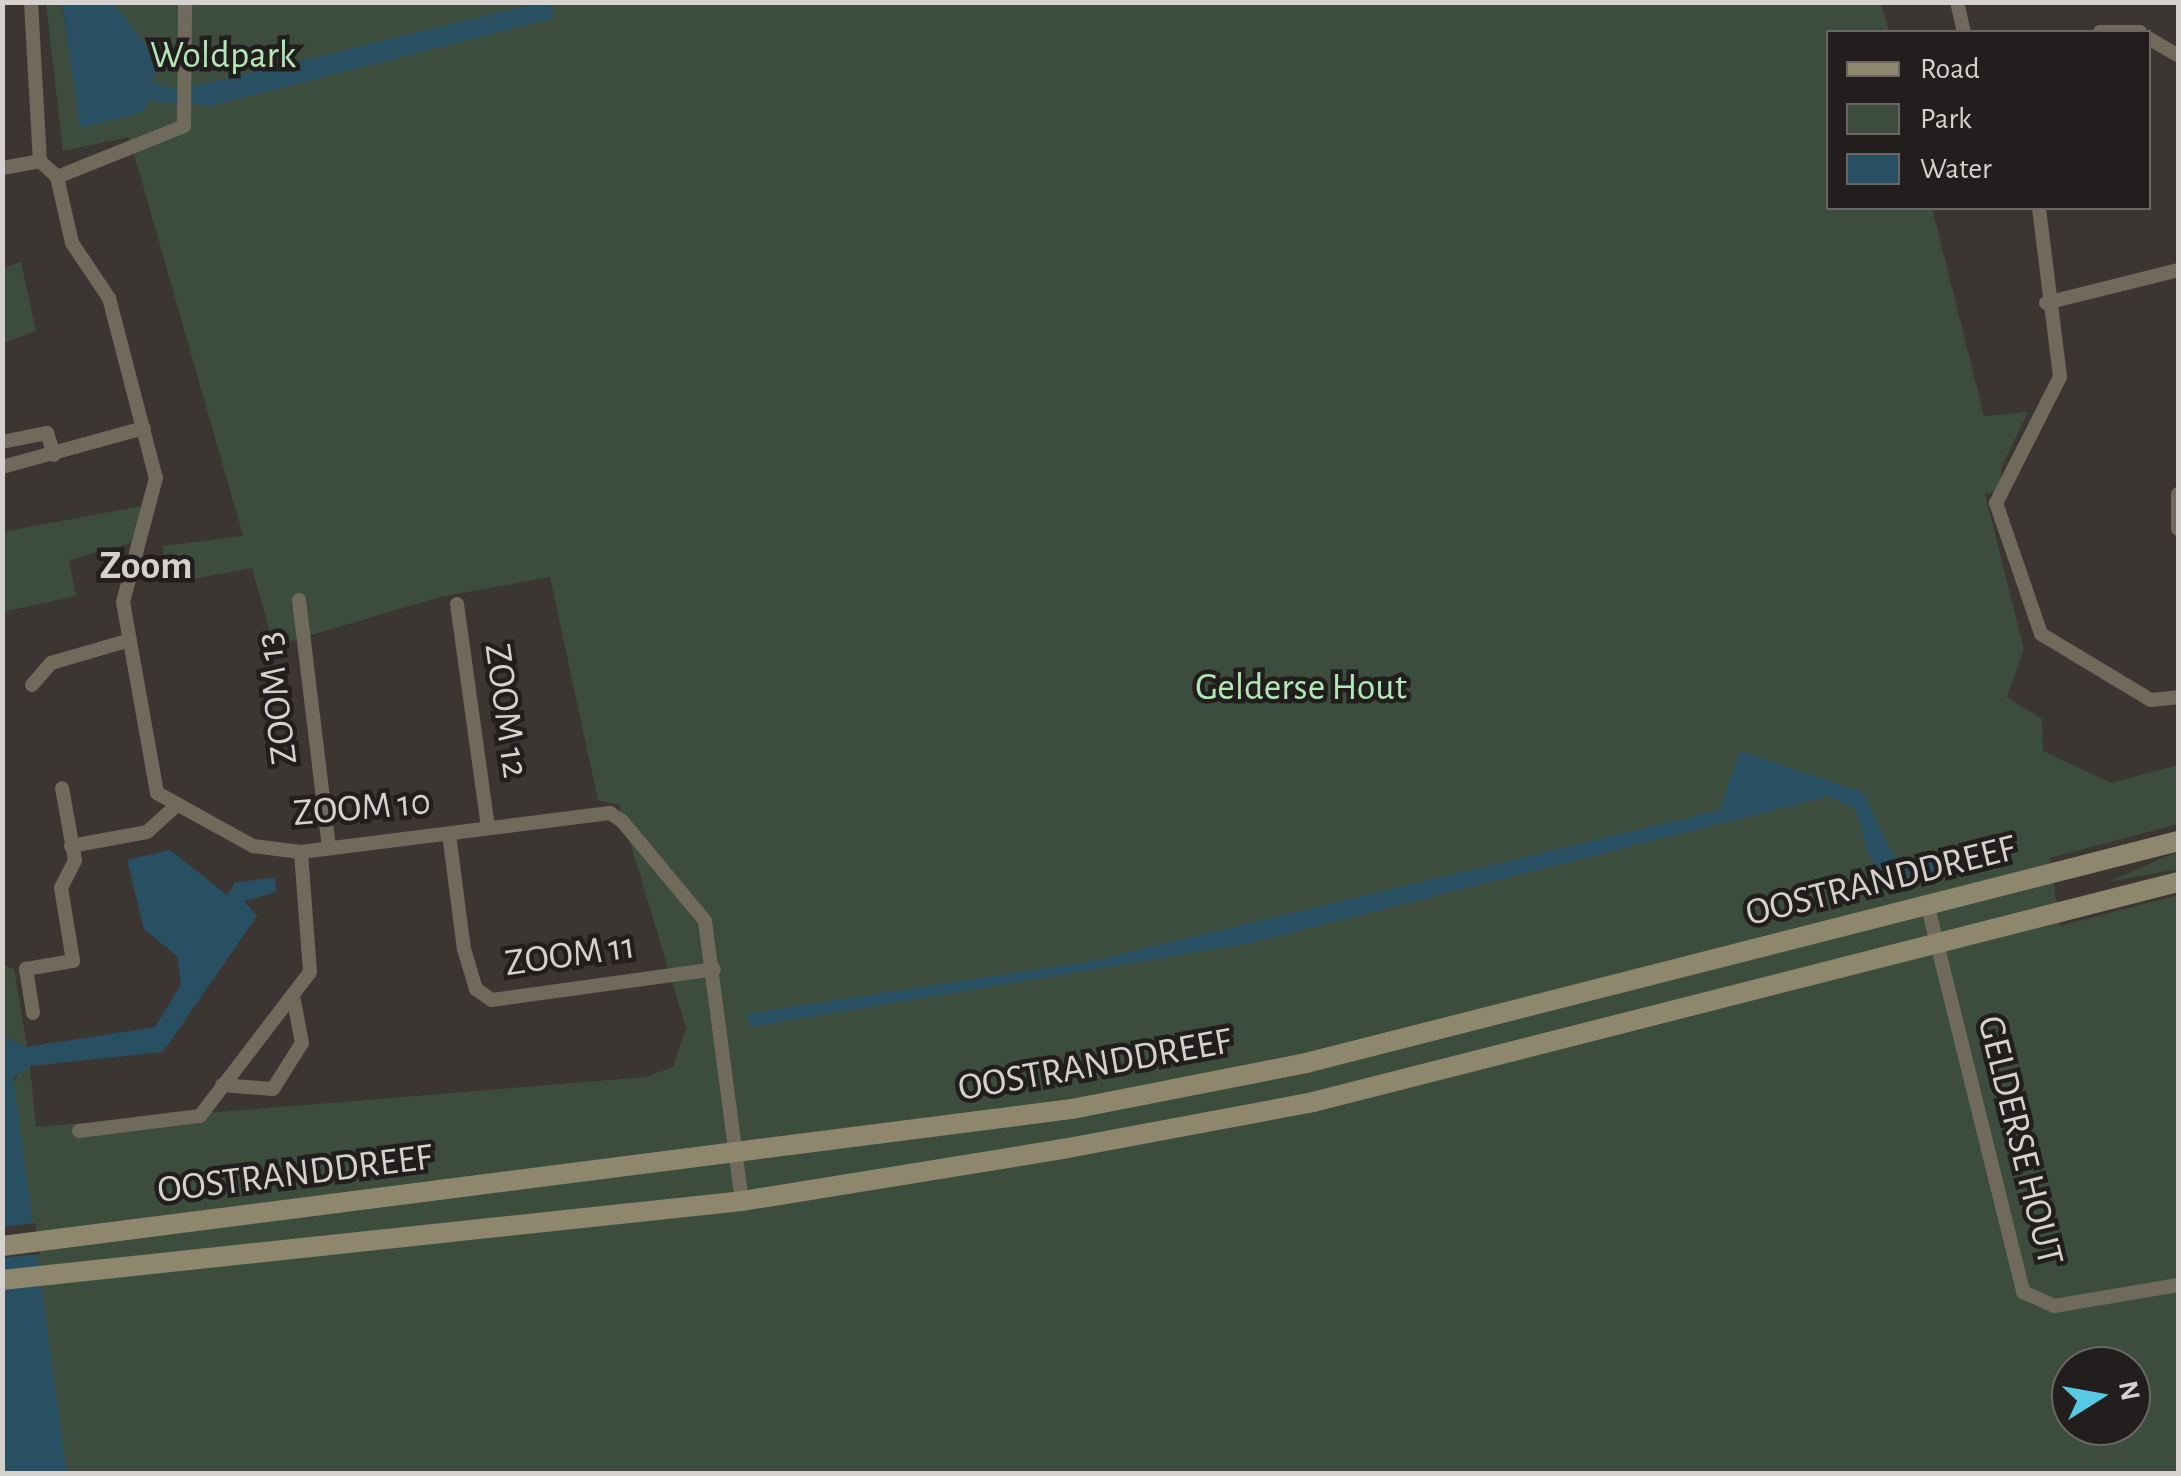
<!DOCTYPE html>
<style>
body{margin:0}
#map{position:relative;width:2181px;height:1476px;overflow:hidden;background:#3c3633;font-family:"Alegreya Sans",sans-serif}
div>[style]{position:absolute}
.green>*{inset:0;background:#3c4d3d}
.water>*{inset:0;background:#295062}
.pier>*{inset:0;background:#3c3633}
.minor>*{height:14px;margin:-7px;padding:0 7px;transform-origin:7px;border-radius:7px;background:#6f6a5b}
.secondary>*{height:20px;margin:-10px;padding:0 10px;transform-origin:10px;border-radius:10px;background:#8e866d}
span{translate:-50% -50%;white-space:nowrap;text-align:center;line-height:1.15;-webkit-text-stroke:9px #211e1d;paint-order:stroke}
.park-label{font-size:38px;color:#b4e7b7}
.street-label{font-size:38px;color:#d5d1cf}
.neighbourhood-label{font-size:40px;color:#d5d1cf;font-weight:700}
.frame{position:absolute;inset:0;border:5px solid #d5d1cf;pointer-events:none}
.legend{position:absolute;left:1826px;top:30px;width:325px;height:180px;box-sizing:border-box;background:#211e1d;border:2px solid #696664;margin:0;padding:12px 18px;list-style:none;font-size:30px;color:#d5d1cf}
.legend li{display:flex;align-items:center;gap:20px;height:50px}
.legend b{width:50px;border:2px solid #696664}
.north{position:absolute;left:2051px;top:1346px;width:100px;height:100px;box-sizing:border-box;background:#211e1d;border:2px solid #696664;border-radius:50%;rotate:79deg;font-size:28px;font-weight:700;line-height:40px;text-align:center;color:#d5d1cf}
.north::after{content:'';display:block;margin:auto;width:35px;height:45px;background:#57c9e3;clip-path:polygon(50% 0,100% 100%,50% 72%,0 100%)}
</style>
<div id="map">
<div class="green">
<div style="clip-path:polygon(evenodd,46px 3px,62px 3px,81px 128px,64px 3px,1881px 3px,1889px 32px,1828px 32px,1828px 208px,1932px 208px,1984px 416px,2028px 412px,2001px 468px,2002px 490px,1985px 494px,2024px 649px,2007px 697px,2042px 719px,2043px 751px,2111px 783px,2178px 765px,2178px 824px,2050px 858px,2060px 926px,2178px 895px,2178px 1473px,53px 1473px,9px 1089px,22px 1068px,30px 1066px,36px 1127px,646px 1077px,673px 1067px,686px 1028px,619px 805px,598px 800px,550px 577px,440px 597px,274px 646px,252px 568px,188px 580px,165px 573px,163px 546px,243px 536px,129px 137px,63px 151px,46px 3px,2071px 1366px,2131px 1366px,2131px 1426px,2071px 1426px,2071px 1366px)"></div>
<div style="clip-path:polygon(21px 262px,36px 331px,3px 343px,3px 268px)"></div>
<div style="clip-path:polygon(147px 505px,131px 543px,69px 560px,76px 596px,3px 612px,2px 532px)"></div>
<div style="clip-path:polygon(2177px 852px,2178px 869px,2108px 882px)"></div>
<div style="clip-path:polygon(3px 965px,14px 969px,27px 1047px,3px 1036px)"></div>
</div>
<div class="water">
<div style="clip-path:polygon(62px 3px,114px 3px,159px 63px,152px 82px,180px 90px,538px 3px,551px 3px,554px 18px,211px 106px,149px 101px,143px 112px,80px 128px)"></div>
<div style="clip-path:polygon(1740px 751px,1863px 792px,1895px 859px,1987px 853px,1930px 875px,1886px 875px,1869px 857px,1856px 809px,1829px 796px,1246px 944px,750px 1027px,746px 1014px,1092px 961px,1720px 810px)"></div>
<div style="clip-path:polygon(170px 850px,227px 895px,235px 883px,275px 877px,276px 892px,244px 901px,257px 916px,163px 1052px,30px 1066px,13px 1078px,67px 1473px,3px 1473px,2px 1036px,27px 1047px,155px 1027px,181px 984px,177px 956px,144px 929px,127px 860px)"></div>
</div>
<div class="pier">
<div style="clip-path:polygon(35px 1223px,40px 1254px,2px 1258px,3px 1227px)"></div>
</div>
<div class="minor">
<div style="left:31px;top:2px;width:159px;rotate:86.8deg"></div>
<div style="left:40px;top:161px;width:23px;rotate:43deg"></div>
<div style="left:1957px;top:2px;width:31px;rotate:77deg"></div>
<div style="left:2100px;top:32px;width:40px"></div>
<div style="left:2148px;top:38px;width:34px;rotate:30deg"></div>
<div style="left:2px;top:168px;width:39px;rotate:-10deg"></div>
<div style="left:57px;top:177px;width:68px;rotate:77.2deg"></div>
<div style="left:72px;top:243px;width:66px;rotate:56.1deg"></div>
<div style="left:109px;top:298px;width:186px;rotate:75.4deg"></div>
<div style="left:156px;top:478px;width:128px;rotate:104.9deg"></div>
<div style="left:123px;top:602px;width:194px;rotate:79.9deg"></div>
<div style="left:157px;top:793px;width:110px;rotate:28.9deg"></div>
<div style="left:253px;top:846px;width:48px;rotate:7.1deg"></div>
<div style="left:301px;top:852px;width:311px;rotate:-7.2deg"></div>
<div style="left:610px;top:813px;width:14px;rotate:34deg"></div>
<div style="left:622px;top:821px;width:130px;rotate:50.3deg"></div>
<div style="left:705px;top:921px;width:282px;rotate:82.5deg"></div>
<div style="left:57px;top:177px;width:137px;rotate:-21.9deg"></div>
<div style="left:184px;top:126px;width:124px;rotate:-89.5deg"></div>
<div style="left:2039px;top:208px;width:170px;rotate:82.9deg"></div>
<div style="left:2060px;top:377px;width:141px;rotate:116.9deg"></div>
<div style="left:1996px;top:503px;width:139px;rotate:71deg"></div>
<div style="left:2041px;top:634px;width:128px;rotate:31deg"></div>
<div style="left:2151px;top:700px;width:27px;rotate:-6deg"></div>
<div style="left:2046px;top:303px;width:136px;rotate:-14deg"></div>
<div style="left:2px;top:442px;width:46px;rotate:-11.3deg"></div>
<div style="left:47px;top:433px;width:23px;rotate:72deg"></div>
<div style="left:2px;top:467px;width:147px;rotate:-15.4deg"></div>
<div style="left:2178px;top:494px;width:35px;rotate:90deg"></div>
<div style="left:299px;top:600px;width:250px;rotate:83.1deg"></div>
<div style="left:457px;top:604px;width:225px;rotate:82.1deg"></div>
<div style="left:32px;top:685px;width:29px;rotate:-49deg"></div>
<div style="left:51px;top:663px;width:82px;rotate:-16.2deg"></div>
<div style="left:449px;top:834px;width:116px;rotate:82.6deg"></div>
<div style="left:464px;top:949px;width:42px;rotate:73.3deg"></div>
<div style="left:476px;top:989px;width:19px;rotate:35deg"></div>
<div style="left:492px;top:1000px;width:224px;rotate:-7.9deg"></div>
<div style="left:71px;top:846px;width:77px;rotate:-10.4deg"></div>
<div style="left:147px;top:832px;width:36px;rotate:-42deg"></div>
<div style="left:1928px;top:907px;width:397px;rotate:76.1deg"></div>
<div style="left:2023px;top:1292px;width:34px;rotate:24deg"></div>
<div style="left:2054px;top:1306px;width:126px;rotate:-9.6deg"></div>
<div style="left:33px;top:1013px;width:45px;rotate:-99deg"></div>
<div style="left:26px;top:969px;width:48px;rotate:-9.7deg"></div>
<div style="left:73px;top:961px;width:74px;rotate:-99.3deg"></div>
<div style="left:61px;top:888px;width:31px;rotate:-63deg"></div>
<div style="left:75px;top:860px;width:73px;rotate:-100.2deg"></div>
<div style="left:222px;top:1085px;width:51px;rotate:4.5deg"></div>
<div style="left:273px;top:1089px;width:54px;rotate:-57.8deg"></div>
<div style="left:302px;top:1043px;width:48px;rotate:-100.8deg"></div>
<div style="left:79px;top:1131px;width:122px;rotate:-7.1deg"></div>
<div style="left:200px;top:1116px;width:181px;rotate:-52.6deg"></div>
<div style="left:310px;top:972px;width:120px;rotate:-94.3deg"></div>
</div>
<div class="secondary">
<div style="left:2px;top:1246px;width:1079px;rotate:-7.3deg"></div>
<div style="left:1072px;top:1109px;width:238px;rotate:-11.1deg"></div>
<div style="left:1306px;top:1063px;width:900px;rotate:-14.28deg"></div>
<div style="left:2px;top:1280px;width:744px;rotate:-6.09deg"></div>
<div style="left:742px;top:1201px;width:330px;rotate:-9.2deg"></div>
<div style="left:1068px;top:1148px;width:249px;rotate:-10.6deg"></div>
<div style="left:1313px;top:1102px;width:893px;rotate:-14.27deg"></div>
</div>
<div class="park-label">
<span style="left:223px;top:57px">Woldpark</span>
<span style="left:1301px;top:689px">Gelderse Hout</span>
</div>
<div class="street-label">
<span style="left:278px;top:698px;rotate:-97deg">ZOOM 13</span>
<span style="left:505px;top:711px;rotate:82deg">ZOOM 12</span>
<span style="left:362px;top:809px;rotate:-5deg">ZOOM 10</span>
<span style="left:1881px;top:882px;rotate:-14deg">OOSTRANDDREEF</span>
<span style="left:570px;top:956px;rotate:-8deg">ZOOM 11</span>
<span style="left:1095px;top:1066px;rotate:-10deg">OOSTRANDDREEF</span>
<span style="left:2019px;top:1141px;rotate:76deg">GELDERSE HOUT</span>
<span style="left:295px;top:1175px;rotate:-7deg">OOSTRANDDREEF</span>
</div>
<div class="neighbourhood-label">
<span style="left:146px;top:566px">Zoom</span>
</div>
<div class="frame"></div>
<ul class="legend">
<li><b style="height:12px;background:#8e866d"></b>Road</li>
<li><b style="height:28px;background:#3c4d3d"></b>Park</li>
<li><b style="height:28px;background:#295062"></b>Water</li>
</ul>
<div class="north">N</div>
</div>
